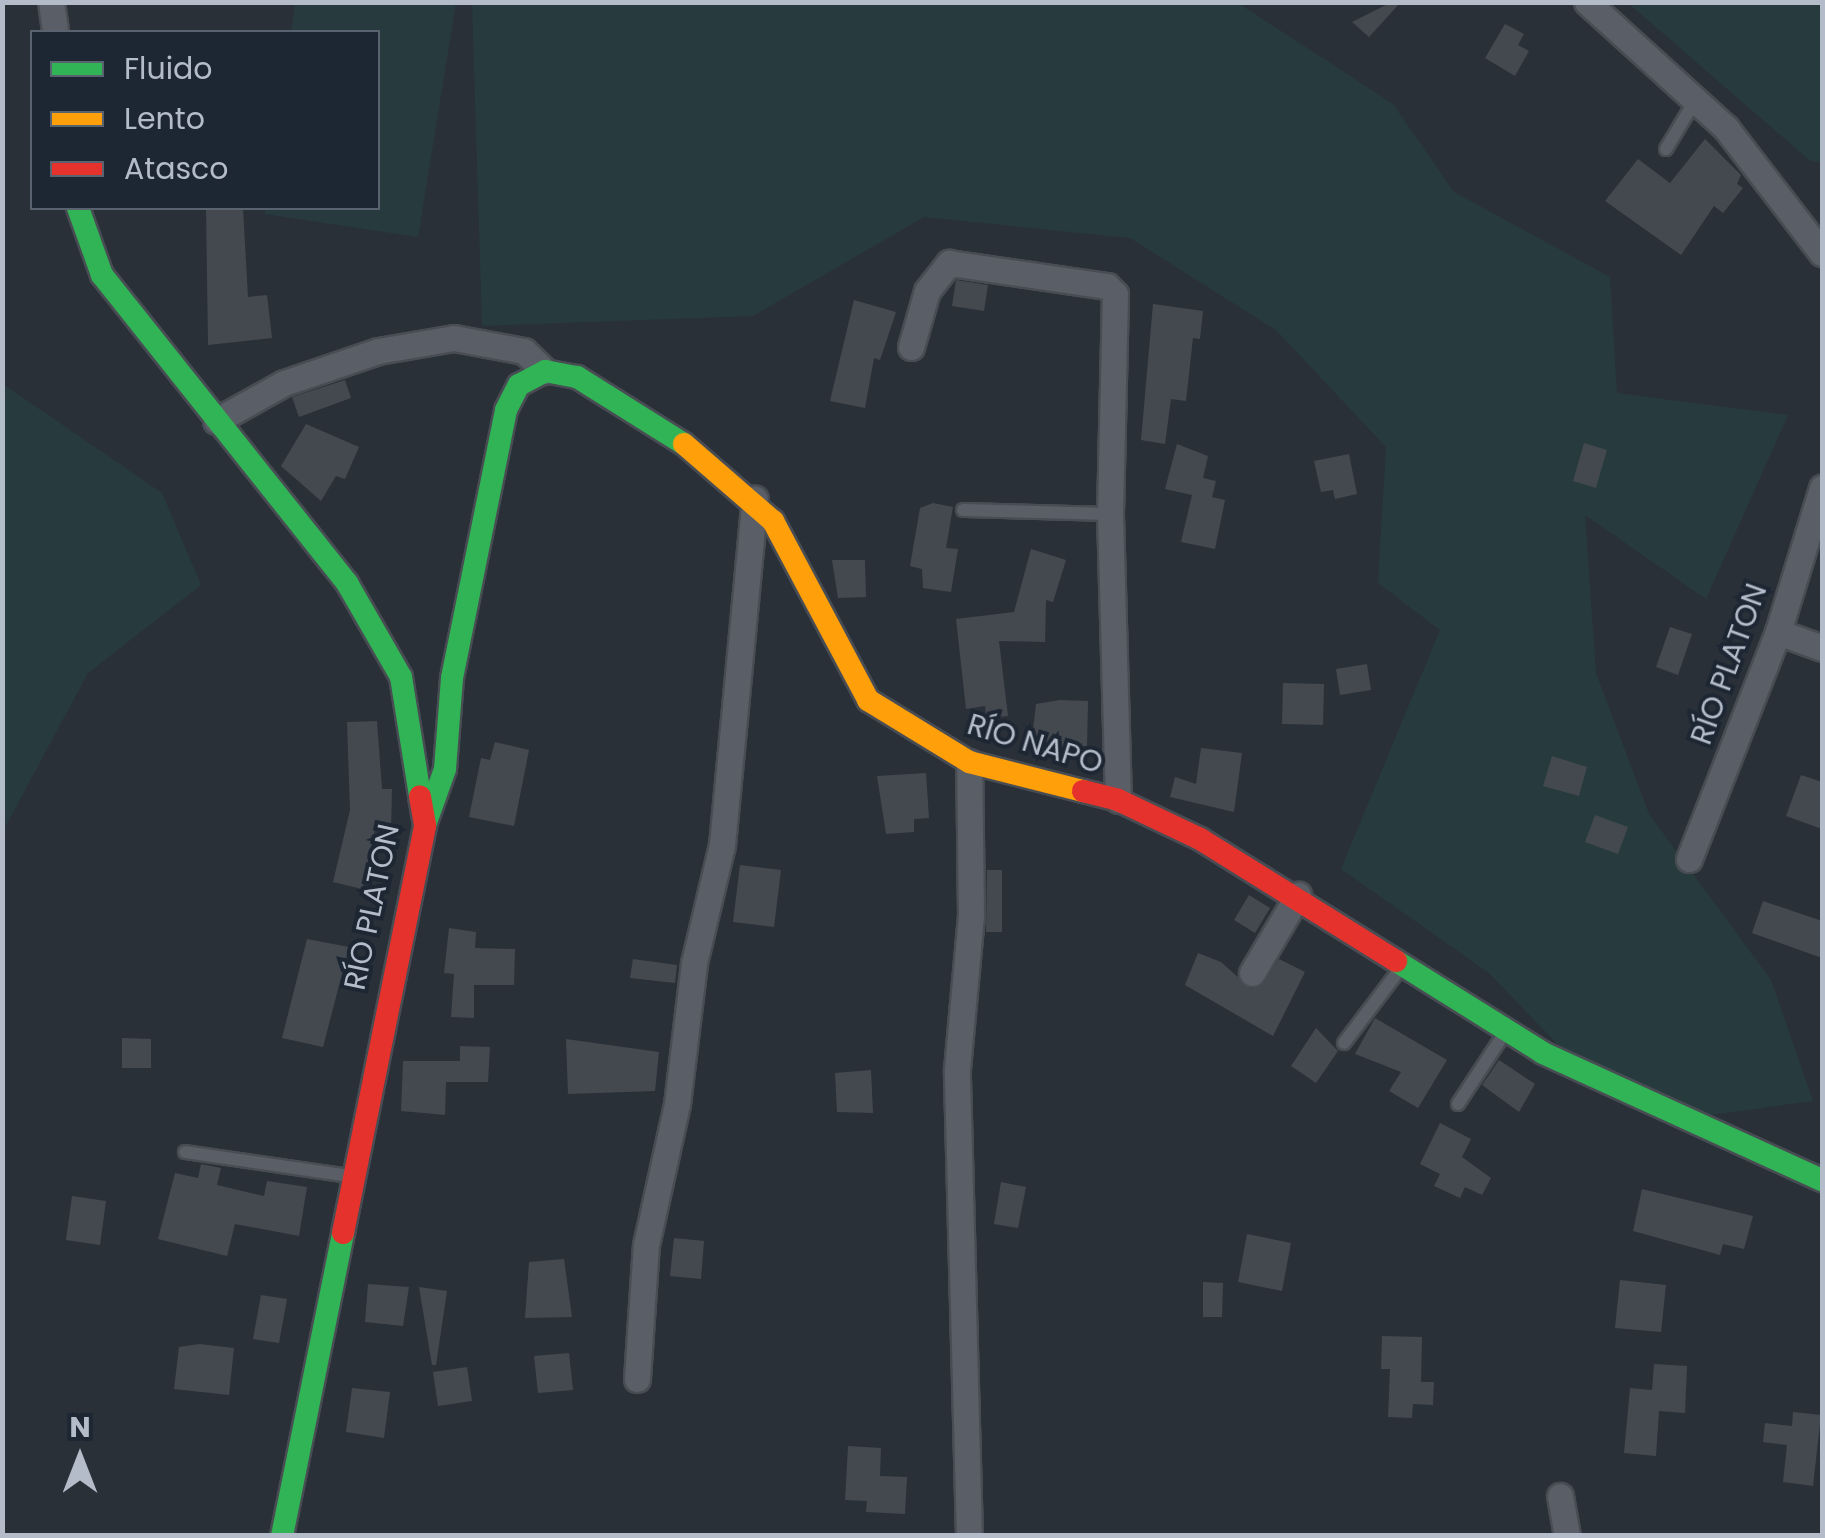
<!DOCTYPE html>
<meta charset="utf-8">
<style>
body{margin:0}
#map{position:relative;width:1825px;height:1538px;overflow:hidden;background:#2a3038;font-family:Poppins,sans-serif}
div>[style]{position:absolute}
.green>*{inset:0;background:#273a3e}
.building>*{inset:0;background:#444950}
.roads{filter:drop-shadow(2px 0 #484c53) drop-shadow(-2px 0 #484c53) drop-shadow(0 2px #484c53) drop-shadow(0 -2px #484c53)}
.lane>*{height:12px;margin:-6px;padding:0 6px;transform-origin:6px;border-radius:6px;background:#5a5e66}
.street>*{height:25px;margin:-12.5px;padding:0 12.5px;transform-origin:12.5px;border-radius:12.5px;background:#5a5e66}
.fast>*{height:22px;margin:-11px;padding:0 11px;transform-origin:11px;border-radius:11px;background:#30b455}
.slow>*{height:22px;margin:-11px;padding:0 11px;transform-origin:11px;border-radius:11px;background:#ff9f0a}
.jam>*{height:22px;margin:-11px;padding:0 11px;transform-origin:11px;border-radius:11px;background:#e5322d}
span{translate:-50% -50%;white-space:nowrap;text-align:center;line-height:1.15;-webkit-text-stroke:8px #1d2633;paint-order:stroke}
.street-label{font-size:30px;color:#b4bcc9}
.frame{position:absolute;inset:0;border:5px solid #b4bcc9;pointer-events:none}
.legend{position:absolute;left:30px;top:30px;width:350px;height:180px;box-sizing:border-box;background:#1d2633;border:2px solid #59626f;margin:0;padding:12px 18px;list-style:none;font-size:30px;color:#b4bcc9}
.legend li{display:flex;align-items:center;gap:20px;height:50px}
.legend b{width:50px;border:2px solid #59626f}
.north{position:absolute;left:30px;top:1408px;width:100px;height:100px;-webkit-text-stroke:8px #1d2633;paint-order:stroke;rotate:0deg;font-size:28px;font-weight:700;line-height:40px;text-align:center;color:#b4bcc9}
.north::after{content:'';display:block;margin:auto;width:35px;height:45px;background:#b4bcc9;clip-path:polygon(50% 0,100% 100%,50% 72%,0 100%)}
</style>
<div id="map">
<div class="green">
<div style="clip-path:polygon(295px 3px,456px 3px,418px 237px,265px 214px,265px 208px,378px 208px,378px 32px,291px 32px)"></div>
<div style="clip-path:polygon(472px 3px,1238px 3px,1393px 104px,1454px 192px,1610px 277px,1617px 393px,1788px 415px,1706px 599px,1585px 515px,1596px 673px,1649px 814px,1771px 980px,1813px 1101px,1660px 1122px,1560px 1047px,1489px 973px,1341px 869px,1440px 630px,1378px 583px,1386px 447px,1276px 330px,1130px 238px,924px 217px,753px 316px,482px 326px)"></div>
<div style="clip-path:polygon(1628px 3px,1822px 3px,1822px 163px,1809px 160px)"></div>
<div style="clip-path:polygon(3px 384px,162px 493px,201px 585px,88px 673px,3px 831px)"></div>
</div>
<div class="building">
<div style="clip-path:polygon(1392px 2px,1401px 2px,1369px 37px,1352px 22px)"></div>
<div style="clip-path:polygon(1505px 24px,1524px 34px,1518px 45px,1529px 51px,1515px 76px,1485px 58px)"></div>
<div style="clip-path:polygon(1705px 139px,1741px 175px,1737px 184px,1743px 188px,1723px 213px,1714px 206px,1681px 255px,1605px 201px,1638px 159px,1670px 183px)"></div>
<div style="clip-path:polygon(206px 208px,243px 208px,248px 297px,267px 295px,272px 338px,208px 345px)"></div>
<div style="clip-path:polygon(956px 280px,988px 285px,984px 311px,952px 306px)"></div>
<div style="clip-path:polygon(854px 300px,896px 312px,880px 360px,874px 358px,865px 408px,830px 401px)"></div>
<div style="clip-path:polygon(1153px 304px,1203px 311px,1200px 339px,1193px 338px,1186px 401px,1171px 399px,1165px 444px,1141px 440px)"></div>
<div style="clip-path:polygon(345px 380px,351px 398px,299px 417px,292px 397px)"></div>
<div style="clip-path:polygon(306px 424px,359px 447px,345px 479px,336px 476px,321px 501px,281px 466px)"></div>
<div style="clip-path:polygon(1584px 443px,1607px 450px,1596px 488px,1573px 481px)"></div>
<div style="clip-path:polygon(1177px 444px,1208px 456px,1203px 478px,1216px 481px,1212px 497px,1225px 500px,1215px 549px,1181px 542px,1192px 495px,1165px 489px)"></div>
<div style="clip-path:polygon(1349px 454px,1357px 494px,1335px 499px,1333px 490px,1321px 492px,1314px 461px)"></div>
<div style="clip-path:polygon(933px 503px,953px 507px,946px 548px,958px 549px,951px 592px,923px 588px,922px 569px,910px 566px,920px 508px)"></div>
<div style="clip-path:polygon(1031px 549px,1066px 560px,1053px 602px,1046px 600px,1045px 642px,999px 641px,1008px 716px,986px 718px,985px 706px,966px 709px,956px 619px,1014px 612px)"></div>
<div style="clip-path:polygon(832px 560px,865px 560px,866px 597px,838px 598px)"></div>
<div style="clip-path:polygon(1670px 627px,1692px 634px,1678px 675px,1656px 667px)"></div>
<div style="clip-path:polygon(1367px 664px,1371px 690px,1340px 695px,1336px 669px)"></div>
<div style="clip-path:polygon(1283px 683px,1324px 684px,1323px 725px,1282px 724px)"></div>
<div style="clip-path:polygon(1060px 700px,1088px 701px,1087px 746px,1031px 748px,1036px 704px)"></div>
<div style="clip-path:polygon(377px 721px,382px 789px,392px 789px,391px 830px,375px 830px,362px 889px,333px 882px,350px 810px,347px 722px)"></div>
<div style="clip-path:polygon(495px 742px,529px 750px,514px 826px,469px 817px,481px 758px,490px 760px)"></div>
<div style="clip-path:polygon(1201px 748px,1242px 753px,1234px 812px,1170px 797px,1175px 777px,1196px 784px)"></div>
<div style="clip-path:polygon(1552px 756px,1587px 767px,1579px 796px,1543px 786px)"></div>
<div style="clip-path:polygon(926px 773px,929px 818px,914px 819px,914px 832px,886px 834px,877px 776px)"></div>
<div style="clip-path:polygon(1801px 775px,1822px 782px,1822px 829px,1786px 816px)"></div>
<div style="clip-path:polygon(1595px 815px,1628px 827px,1618px 854px,1585px 842px)"></div>
<div style="clip-path:polygon(740px 865px,781px 870px,774px 927px,733px 922px)"></div>
<div style="clip-path:polygon(987px 870px,1002px 870px,1002px 932px,986px 932px)"></div>
<div style="clip-path:polygon(1249px 895px,1270px 908px,1255px 933px,1234px 920px)"></div>
<div style="clip-path:polygon(1763px 901px,1822px 921px,1822px 958px,1752px 933px)"></div>
<div style="clip-path:polygon(449px 928px,476px 932px,475px 948px,515px 949px,514px 985px,474px 985px,474px 1018px,451px 1017px,454px 974px,444px 973px)"></div>
<div style="clip-path:polygon(307px 939px,349px 947px,323px 1047px,282px 1038px)"></div>
<div style="clip-path:polygon(1198px 953px,1221px 962px,1251px 989px,1265px 982px,1279px 959px,1305px 972px,1273px 1036px,1185px 985px)"></div>
<div style="clip-path:polygon(633px 959px,677px 965px,675px 983px,630px 978px)"></div>
<div style="clip-path:polygon(1375px 1018px,1447px 1060px,1418px 1108px,1389px 1091px,1401px 1072px,1355px 1054px)"></div>
<div style="clip-path:polygon(1316px 1028px,1338px 1051px,1316px 1083px,1291px 1066px)"></div>
<div style="clip-path:polygon(122px 1038px,151px 1039px,151px 1068px,122px 1068px)"></div>
<div style="clip-path:polygon(566px 1039px,659px 1052px,655px 1091px,568px 1094px)"></div>
<div style="clip-path:polygon(460px 1046px,490px 1047px,488px 1082px,446px 1082px,445px 1115px,401px 1111px,403px 1061px,460px 1061px)"></div>
<div style="clip-path:polygon(1499px 1060px,1535px 1084px,1519px 1112px,1482px 1085px)"></div>
<div style="clip-path:polygon(871px 1070px,873px 1113px,837px 1112px,835px 1073px)"></div>
<div style="clip-path:polygon(1440px 1123px,1471px 1139px,1462px 1157px,1491px 1178px,1482px 1195px,1465px 1187px,1460px 1198px,1434px 1186px,1440px 1174px,1420px 1164px)"></div>
<div style="clip-path:polygon(201px 1164px,221px 1168px,217px 1185px,264px 1196px,267px 1181px,307px 1187px,299px 1236px,235px 1224px,227px 1256px,158px 1239px,175px 1173px,198px 1178px)"></div>
<div style="clip-path:polygon(1001px 1182px,1026px 1187px,1018px 1228px,994px 1224px)"></div>
<div style="clip-path:polygon(1642px 1189px,1753px 1216px,1744px 1249px,1723px 1244px,1720px 1255px,1633px 1231px)"></div>
<div style="clip-path:polygon(72px 1196px,106px 1201px,100px 1245px,66px 1240px)"></div>
<div style="clip-path:polygon(1247px 1234px,1291px 1243px,1282px 1291px,1238px 1282px)"></div>
<div style="clip-path:polygon(674px 1238px,704px 1241px,701px 1279px,670px 1276px)"></div>
<div style="clip-path:polygon(564px 1259px,572px 1317px,525px 1318px,529px 1262px)"></div>
<div style="clip-path:polygon(1620px 1280px,1666px 1285px,1661px 1332px,1615px 1328px)"></div>
<div style="clip-path:polygon(1203px 1282px,1223px 1283px,1222px 1317px,1203px 1317px)"></div>
<div style="clip-path:polygon(368px 1284px,409px 1287px,403px 1326px,365px 1322px)"></div>
<div style="clip-path:polygon(419px 1287px,447px 1291px,436px 1365px,432px 1365px)"></div>
<div style="clip-path:polygon(261px 1295px,287px 1299px,279px 1343px,253px 1339px)"></div>
<div style="clip-path:polygon(1382px 1336px,1422px 1337px,1421px 1382px,1434px 1382px,1433px 1405px,1413px 1404px,1412px 1418px,1388px 1417px,1390px 1369px,1381px 1369px)"></div>
<div style="clip-path:polygon(199px 1344px,234px 1348px,229px 1395px,174px 1389px,179px 1347px)"></div>
<div style="clip-path:polygon(569px 1353px,573px 1390px,538px 1393px,534px 1356px)"></div>
<div style="clip-path:polygon(1654px 1364px,1687px 1366px,1685px 1413px,1659px 1411px,1656px 1456px,1624px 1453px,1630px 1388px,1652px 1390px)"></div>
<div style="clip-path:polygon(467px 1367px,472px 1401px,438px 1406px,433px 1372px)"></div>
<div style="clip-path:polygon(352px 1388px,390px 1392px,384px 1438px,346px 1432px)"></div>
<div style="clip-path:polygon(1793px 1412px,1821px 1415px,1813px 1486px,1783px 1482px,1787px 1445px,1763px 1442px,1765px 1423px,1792px 1426px)"></div>
<div style="clip-path:polygon(848px 1446px,881px 1448px,880px 1476px,907px 1477px,905px 1514px,866px 1512px,867px 1501px,845px 1500px)"></div>
</div>
<div class="roads">
<div class="lane">
<div style="left:1666px;top:149px;width:58px;rotate:-59deg"></div>
<div style="left:963px;top:510px;width:147px;rotate:1.6deg"></div>
<div style="left:1344px;top:1043px;width:93px;rotate:-52.9deg"></div>
<div style="left:1458px;top:1104px;width:84px;rotate:-56.7deg"></div>
<div style="left:185px;top:1152px;width:167px;rotate:8.3deg"></div>
</div>
<div class="street">
<div style="left:51px;top:2px;width:30px;rotate:82deg"></div>
<div style="left:1587px;top:2px;width:188px;rotate:42.2deg"></div>
<div style="left:1726px;top:128px;width:158px;rotate:52.5deg"></div>
<div style="left:911px;top:347px;width:58px;rotate:-74.1deg"></div>
<div style="left:927px;top:291px;width:36px;rotate:-52deg"></div>
<div style="left:949px;top:263px;width:160px;rotate:8.3deg"></div>
<div style="left:1107px;top:286px;width:11px;rotate:45deg"></div>
<div style="left:1115px;top:294px;width:220px;rotate:91.3deg"></div>
<div style="left:1110px;top:514px;width:286px;rotate:88.4deg"></div>
<div style="left:216px;top:421px;width:78px;rotate:-29.2deg"></div>
<div style="left:284px;top:383px;width:99px;rotate:-18.8deg"></div>
<div style="left:378px;top:351px;width:77px;rotate:-9.7deg"></div>
<div style="left:454px;top:338px;width:71px;rotate:10.5deg"></div>
<div style="left:524px;top:351px;width:29px;rotate:44deg"></div>
<div style="left:1778px;top:632px;width:47px;rotate:20deg"></div>
<div style="left:1689px;top:859px;width:244px;rotate:-68.6deg"></div>
<div style="left:1778px;top:632px;width:151px;rotate:-73deg"></div>
<div style="left:1252px;top:973px;width:91px;rotate:-59.5deg"></div>
<div style="left:637px;top:1379px;width:134px;rotate:-86.2deg"></div>
<div style="left:646px;top:1245px;width:144px;rotate:-77.6deg"></div>
<div style="left:677px;top:1104px;width:142px;rotate:-83.1deg"></div>
<div style="left:694px;top:963px;width:121px;rotate:-76.7deg"></div>
<div style="left:722px;top:845px;width:348px;rotate:-84.6deg"></div>
<div style="left:1560px;top:1496px;width:41px;rotate:80.1deg"></div>
<div style="left:969px;top:1536px;width:467px;rotate:-91.5deg"></div>
<div style="left:957px;top:1069px;width:155px;rotate:-84.8deg"></div>
<div style="left:971px;top:915px;width:153px;rotate:-90.7deg"></div>
</div>
<div class="fast">
<div style="left:78px;top:208px;width:71px;rotate:70.3deg"></div>
<div style="left:102px;top:275px;width:394px;rotate:51.5deg"></div>
<div style="left:347px;top:583px;width:108px;rotate:60.1deg"></div>
<div style="left:401px;top:677px;width:121px;rotate:80.9deg"></div>
<div style="left:425px;top:825px;width:59px;rotate:-70.3deg"></div>
<div style="left:445px;top:769px;width:91px;rotate:-85.6deg"></div>
<div style="left:452px;top:678px;width:273px;rotate:-78.6deg"></div>
<div style="left:506px;top:410px;width:28px;rotate:-63deg"></div>
<div style="left:519px;top:385px;width:30px;rotate:-28deg"></div>
<div style="left:545px;top:371px;width:33px;rotate:11deg"></div>
<div style="left:577px;top:377px;width:126px;rotate:32.1deg"></div>
<div style="left:1396px;top:961px;width:173px;rotate:32deg"></div>
<div style="left:1543px;top:1053px;width:307px;rotate:24.5deg"></div>
<div style="left:282px;top:1536px;width:309px;rotate:-78.6deg"></div>
</div>
<div class="slow">
<div style="left:684px;top:444px;width:118px;rotate:40.9deg"></div>
<div style="left:773px;top:521px;width:203px;rotate:62deg"></div>
<div style="left:868px;top:700px;width:119px;rotate:31.5deg"></div>
<div style="left:969px;top:762px;width:118px;rotate:14.3deg"></div>
</div>
<div class="jam">
<div style="left:1083px;top:791px;width:36px;rotate:14deg"></div>
<div style="left:1118px;top:800px;width:91px;rotate:25.4deg"></div>
<div style="left:1200px;top:839px;width:231px;rotate:31.9deg"></div>
<div style="left:343px;top:1233px;width:416px;rotate:-78.6deg"></div>
<div style="left:425px;top:825px;width:29px;rotate:-100deg"></div>
</div>
</div>
<div class="street-label">
<span style="left:1729px;top:664px;rotate:-70deg">RÍO PLATON</span>
<span style="left:1035px;top:744px;rotate:17deg">RÍO NAPO</span>
<span style="left:372px;top:907px;rotate:-78deg">RÍO PLATON</span>
</div>
<div class="frame"></div>
<ul class="legend">
<li><b style="height:12px;background:#30b455"></b>Fluido</li>
<li><b style="height:12px;background:#ff9f0a"></b>Lento</li>
<li><b style="height:12px;background:#e5322d"></b>Atasco</li>
</ul>
<div class="north">N</div>
</div>
